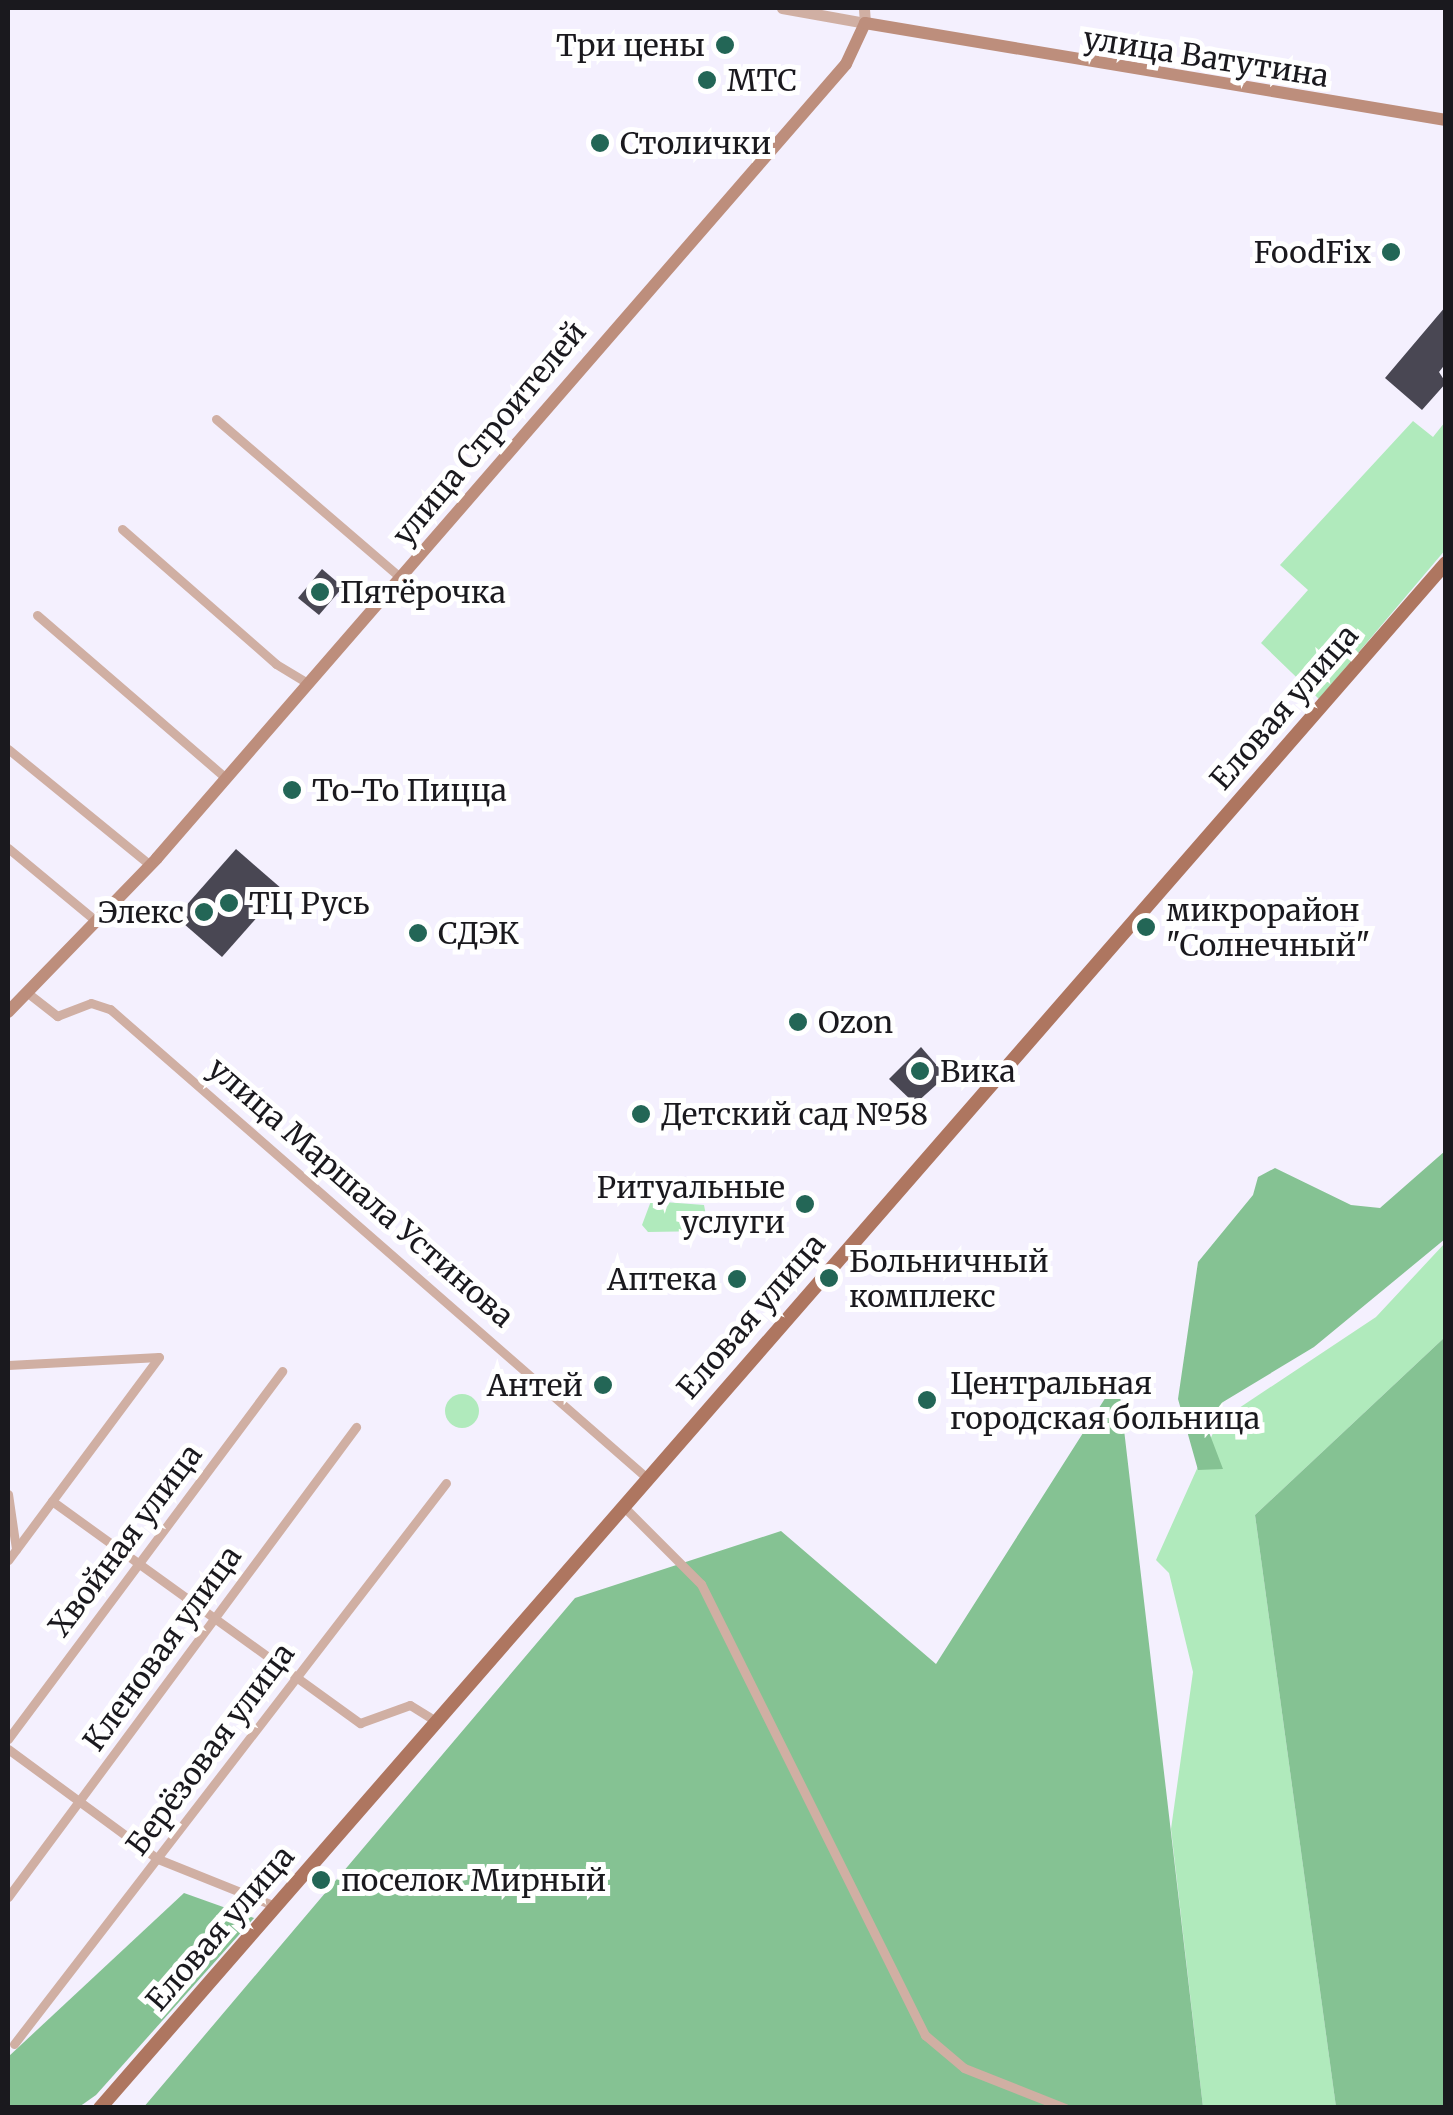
<!DOCTYPE html>
<meta charset="utf-8">
<style>
body{margin:0}
#map{position:relative;width:1453px;height:2115px;overflow:hidden;background:#f4f0fe;font-family:Merriweather,serif}
div>[style]{position:absolute}
.green>*{inset:0;background:#b0eabc}
.round{border-radius:50%}
.forest>*{inset:0;background:#85c293}
.building>*{inset:0;background:#494753}
.minor>*{height:9px;margin:-4.5px;padding:0 4.5px;transform-origin:4.5px;border-radius:4.5px;background:#d0afa3}
.tertiary>*{height:11px;margin:-5.5px;padding:0 5.5px;transform-origin:5.5px;border-radius:5.5px;background:#d0afa3}
.secondary>*{height:12px;margin:-6px;padding:0 6px;transform-origin:6px;border-radius:6px;background:#bd8e7c}
.primary>*{height:14px;margin:-7px;padding:0 7px;transform-origin:7px;border-radius:7px;background:#ae7660}
.dots>*{width:28px;height:28px;translate:-50% -50%;box-sizing:border-box;border:5px solid #fff;border-radius:50%}
span{translate:-50% -50%;white-space:nowrap;text-align:center;line-height:1.15;-webkit-text-stroke:10px #fff;paint-order:stroke}
.poi-label{font-size:30px;color:#1a191e}
.right{translate:-100% -50%;text-align:right}
.left{translate:0 -50%;text-align:left}
.street-label{font-size:30px;color:#1a191e}
.frame{position:absolute;inset:0;border:10px solid #1a191e;pointer-events:none}
</style>
<div id="map">
<div class="green">
<div style="clip-path:polygon(1413px 421px,1433px 437px,1445px 422px,1446px 549px,1319px 699px,1261px 643px,1308px 590px,1280px 565px)"></div>
<div style="clip-path:polygon(651px 1201px,704px 1205px,709px 1231px,648px 1232px,642px 1225px)"></div>
<div style="clip-path:polygon(1445px 1243px,1445px 1337px,1255px 1515px,1336px 2107px,1203px 2107px,1171px 1829px,1193px 1672px,1169px 1573px,1156px 1560px,1218px 1422px,1376px 1317px)"></div>
<div class="round" style="left:445px;top:1394px;width:34px;height:34px"></div>
</div>
<div class="forest">
<div style="clip-path:polygon(1445px 1151px,1445px 1239px,1314px 1347px,1223px 1402px,1207px 1427px,1223px 1469px,1198px 1470px,1178px 1399px,1198px 1262px,1253px 1195px,1258px 1177px,1275px 1168px,1351px 1205px,1380px 1208px)"></div>
<div style="clip-path:polygon(1445px 1337px,1445px 2107px,1336px 2107px,1255px 1515px)"></div>
<div style="clip-path:polygon(1118px 1378px,1203px 2107px,143px 2108px,575px 1598px,781px 1531px,936px 1664px)"></div>
<div style="clip-path:polygon(184px 1893px,254px 1918px,96px 2095px,79px 2107px,8px 2107px,8px 2057px)"></div>
</div>
<div class="building">
<div style="clip-path:polygon(1446px 306px,1446px 363px,1439px 372px,1446px 383px,1422px 410px,1385px 378px)"></div>
<div style="clip-path:polygon(322px 569px,343px 587px,319px 615px,298px 598px)"></div>
<div style="clip-path:polygon(236px 849px,282px 889px,222px 957px,176px 917px)"></div>
<div style="clip-path:polygon(921px 1047px,946px 1076px,915px 1104px,889px 1079px)"></div>
</div>
<div class="minor">
<div style="left:216px;top:419px;width:243px;rotate:40.7deg"></div>
<div style="left:122px;top:529px;width:205px;rotate:41.2deg"></div>
<div style="left:276px;top:664px;width:35px;rotate:31deg"></div>
<div style="left:37px;top:615px;width:248px;rotate:40.8deg"></div>
<div style="left:8px;top:749px;width:183px;rotate:39.2deg"></div>
<div style="left:8px;top:848px;width:114px;rotate:39.7deg"></div>
<div style="left:29px;top:994px;width:36px;rotate:38deg"></div>
<div style="left:57px;top:1016px;width:36px;rotate:-21deg"></div>
<div style="left:91px;top:1003px;width:20px;rotate:18deg"></div>
<div style="left:110px;top:1009px;width:712px;rotate:41.13deg"></div>
<div style="left:8px;top:1365px;width:151px;rotate:-3deg"></div>
<div style="left:159px;top:1357px;width:253px;rotate:126.6deg"></div>
<div style="left:8px;top:1494px;width:56px;rotate:81.7deg"></div>
<div style="left:52px;top:1501px;width:380px;rotate:35.8deg"></div>
<div style="left:360px;top:1723px;width:53px;rotate:-19.8deg"></div>
<div style="left:410px;top:1705px;width:31px;rotate:32deg"></div>
<div style="left:622px;top:1505px;width:112px;rotate:45deg"></div>
<div style="left:701px;top:1584px;width:504px;rotate:63.59deg"></div>
<div style="left:925px;top:2035px;width:51px;rotate:40.2deg"></div>
<div style="left:964px;top:2068px;width:109px;rotate:21.6deg"></div>
<div style="left:8px;top:1739px;width:459px;rotate:-53.3deg"></div>
<div style="left:8px;top:1749px;width:186px;rotate:36.3deg"></div>
<div style="left:158px;top:1859px;width:126px;rotate:21.9deg"></div>
<div style="left:8px;top:1897px;width:585px;rotate:-53.48deg"></div>
<div style="left:14px;top:2044px;width:708px;rotate:-52.4deg"></div>
</div>
<div class="tertiary">
<div style="left:782px;top:8px;width:84px;rotate:10.2deg"></div>
<div style="left:865px;top:23px;width:15px;rotate:-94deg"></div>
</div>
<div class="secondary">
<div style="left:8px;top:1012px;width:214px;rotate:-45.9deg"></div>
<div style="left:157px;top:858px;width:1051px;rotate:-49.05deg"></div>
<div style="left:846px;top:64px;width:45px;rotate:-65.1deg"></div>
<div style="left:865px;top:23px;width:589px;rotate:9.48deg"></div>
</div>
<div class="primary">
<div style="left:100px;top:2108px;width:2049px;rotate:-48.94deg"></div>
</div>
<div class="dots">
<div style="left:725px;top:45px;background:#236656"></div>
<div style="left:707px;top:80px;background:#236656"></div>
<div style="left:600px;top:143px;background:#236656"></div>
<div style="left:1391px;top:252px;background:#236656"></div>
<div style="left:320px;top:592px;background:#236656"></div>
<div style="left:292px;top:790px;background:#236656"></div>
<div style="left:229px;top:903px;background:#236656"></div>
<div style="left:204px;top:912px;background:#236656"></div>
<div style="left:1146px;top:927px;background:#236656"></div>
<div style="left:418px;top:933px;background:#236656"></div>
<div style="left:798px;top:1022px;background:#236656"></div>
<div style="left:920px;top:1071px;background:#236656"></div>
<div style="left:641px;top:1114px;background:#236656"></div>
<div style="left:805px;top:1204px;background:#236656"></div>
<div style="left:829px;top:1278px;background:#236656"></div>
<div style="left:737px;top:1279px;background:#236656"></div>
<div style="left:603px;top:1385px;background:#236656"></div>
<div style="left:927px;top:1400px;background:#236656"></div>
<div style="left:321px;top:1880px;background:#236656"></div>
</div>
<div class="poi-label">
<span class="right" style="left:705px;top:45px">Три цены</span>
<span class="left" style="left:727px;top:80px">МТС</span>
<span class="left" style="left:620px;top:143px">Столички</span>
<span class="right" style="left:1371px;top:252px">FoodFix</span>
<span class="left" style="left:340px;top:592px">Пятёрочка</span>
<span class="left" style="left:312px;top:790px">То-То Пицца</span>
<span class="left" style="left:249px;top:903px">ТЦ Русь</span>
<span class="left" style="left:1166px;top:927px">микрорайон<br>"Солнечный"</span>
<span class="right" style="left:184px;top:912px">Элекс</span>
<span class="left" style="left:438px;top:933px">СДЭК</span>
<span class="left" style="left:818px;top:1022px">Ozon</span>
<span class="left" style="left:940px;top:1071px">Вика</span>
<span class="left" style="left:661px;top:1114px">Детский сад №58</span>
<span class="right" style="left:785px;top:1204px">Ритуальные<br>услуги</span>
<span class="left" style="left:849px;top:1278px">Больничный<br>комплекс</span>
<span class="right" style="left:717px;top:1279px">Аптека</span>
<span class="left" style="left:950px;top:1400px">Центральная<br>городская больница</span>
<span class="right" style="left:583px;top:1385px">Антей</span>
<span class="left" style="left:341px;top:1880px">поселок Мирный</span>
</div>
<div class="street-label">
<span style="left:1206px;top:57px;rotate:9deg">улица Ватутина</span>
<span style="left:489px;top:433px;rotate:-50deg">улица Строителей</span>
<span style="left:1284px;top:707px;rotate:-49deg">Еловая улица</span>
<span style="left:361px;top:1192px;rotate:41deg">улица Маршала Устинова</span>
<span style="left:751px;top:1316px;rotate:-49deg">Еловая улица</span>
<span style="left:125px;top:1540px;rotate:-53deg">Хвойная улица</span>
<span style="left:162px;top:1648px;rotate:-54deg">Кленовая улица</span>
<span style="left:210px;top:1749px;rotate:-53deg">Берёзовая улица</span>
<span style="left:220px;top:1928px;rotate:-49deg">Еловая улица</span>
</div>
<div class="frame"></div>
</div>
